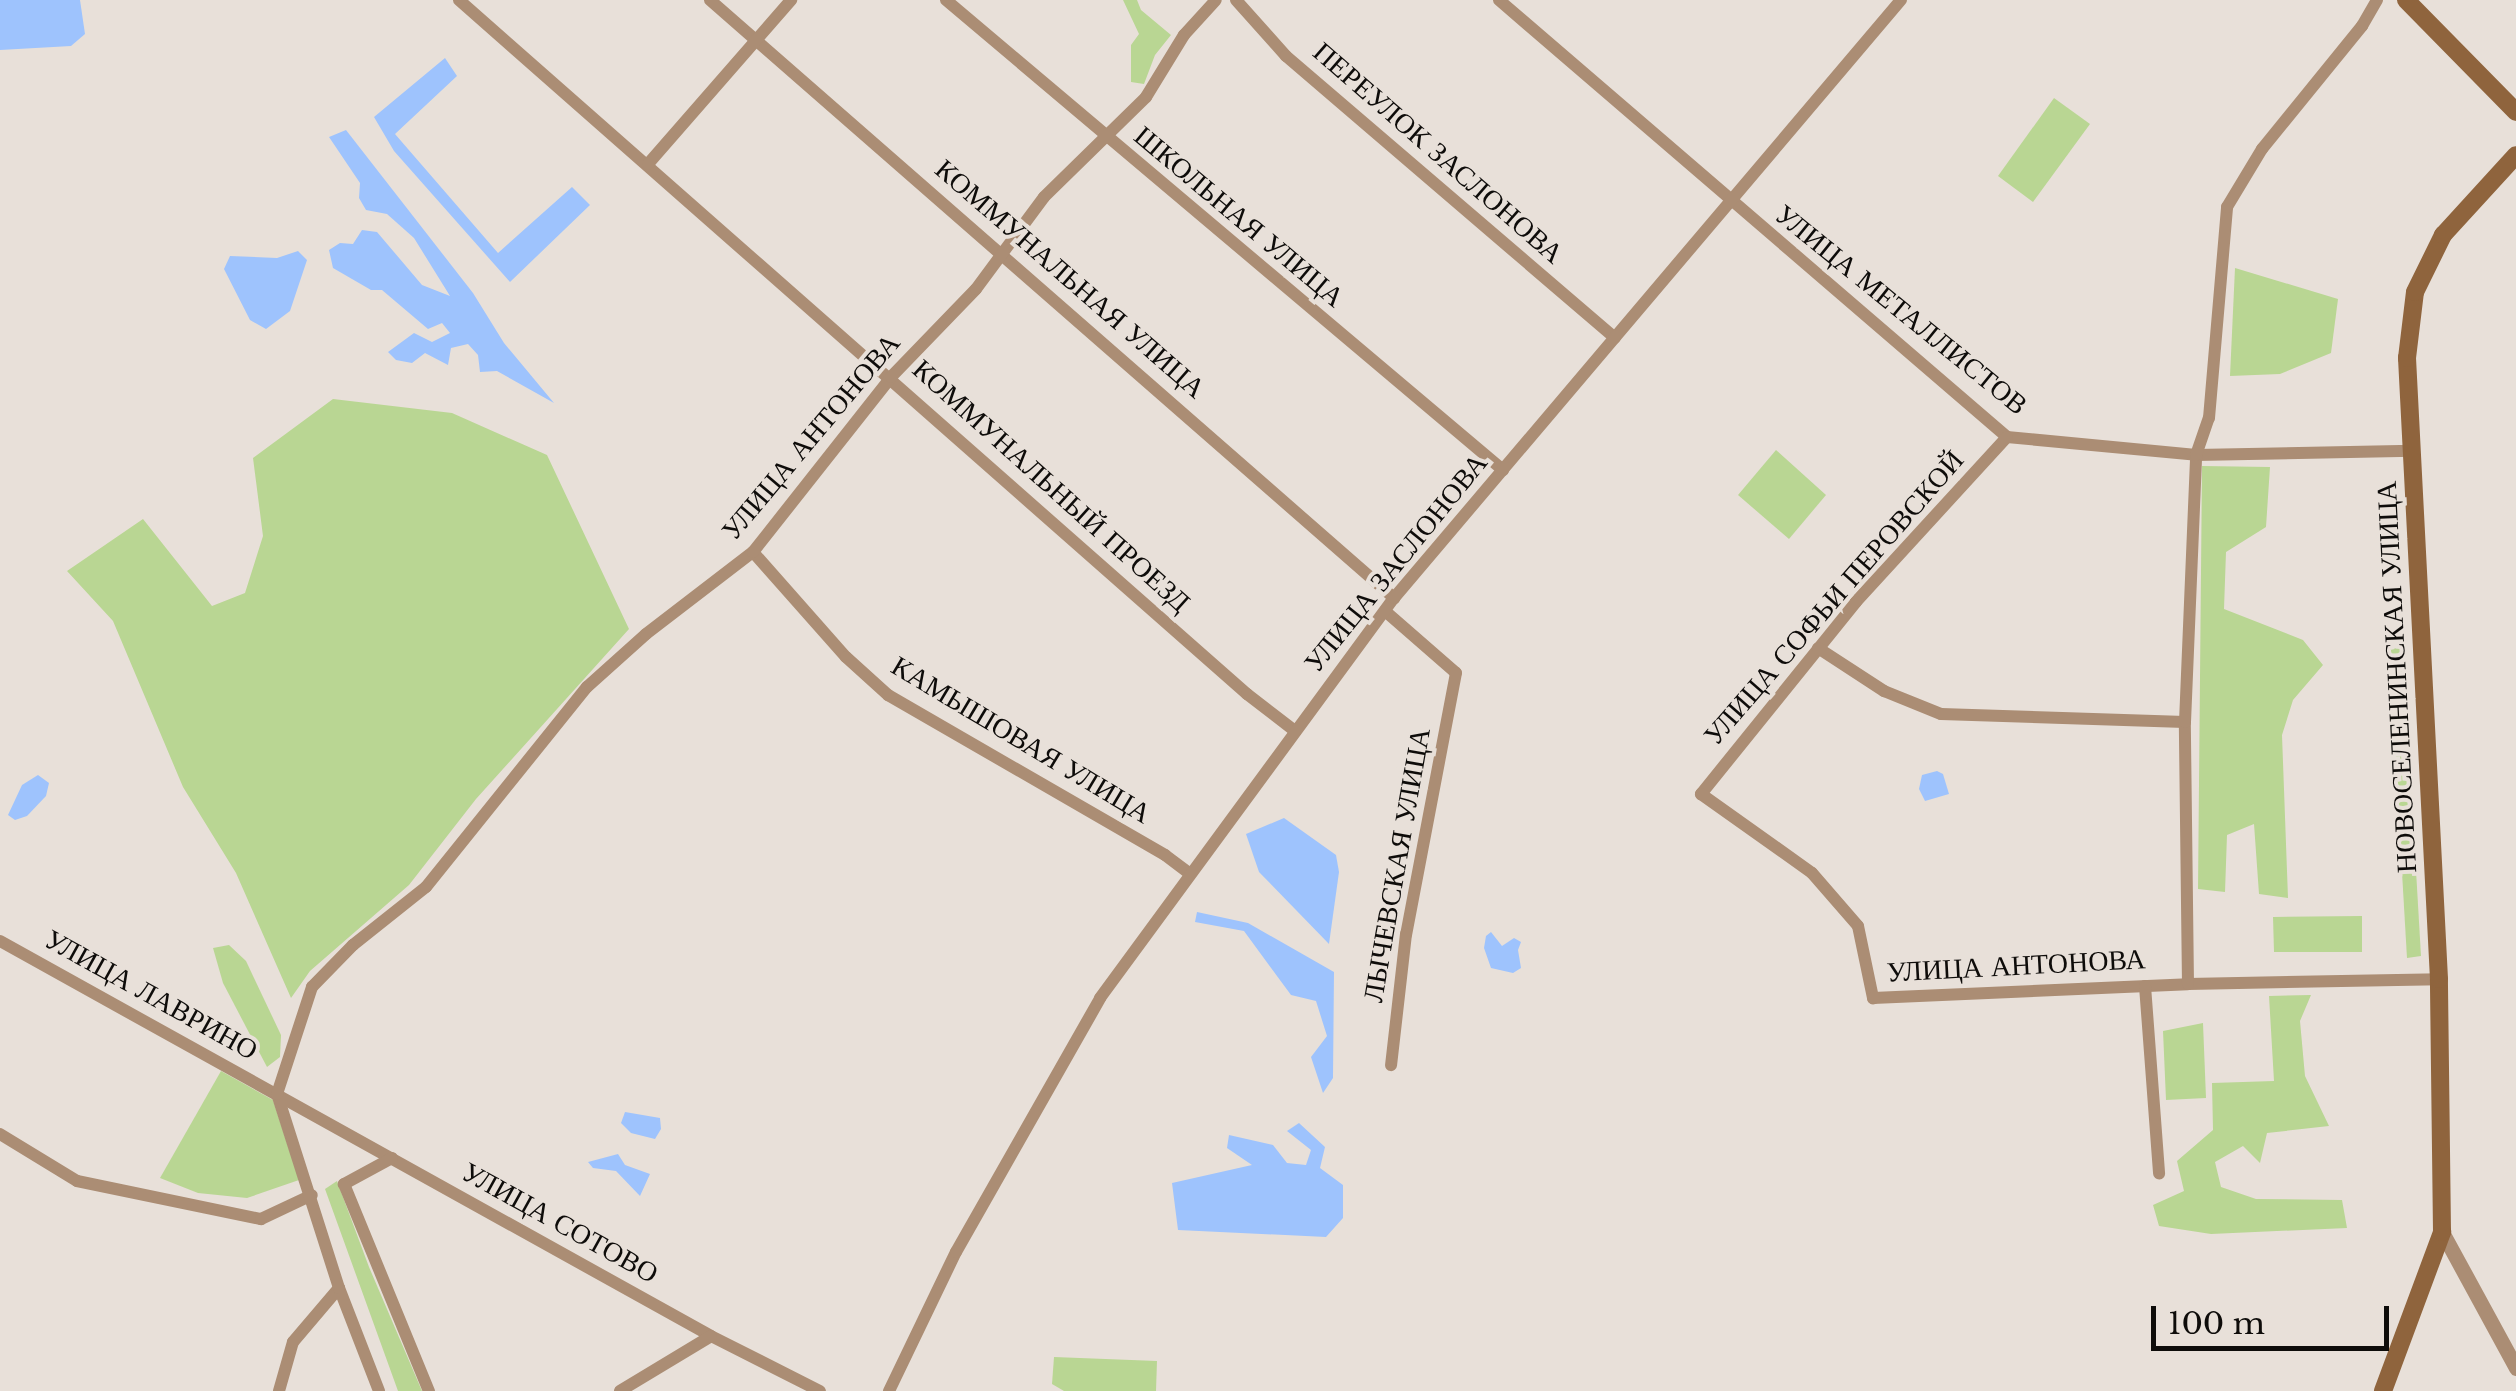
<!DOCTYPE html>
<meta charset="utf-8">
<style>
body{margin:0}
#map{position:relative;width:2516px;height:1391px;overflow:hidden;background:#e8e0d9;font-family:"Libre Baskerville",serif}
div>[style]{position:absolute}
.green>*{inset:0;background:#b9d693}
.water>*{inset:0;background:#9ec3fd}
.minor>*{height:12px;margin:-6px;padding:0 6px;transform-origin:6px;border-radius:6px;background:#ab8d74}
.tertiary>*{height:15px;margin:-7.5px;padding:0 7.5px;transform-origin:7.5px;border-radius:7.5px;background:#ab8d74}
.secondary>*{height:18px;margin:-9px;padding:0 9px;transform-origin:9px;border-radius:9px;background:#8f643d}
span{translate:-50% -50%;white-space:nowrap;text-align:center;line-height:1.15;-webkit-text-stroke:8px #e8e0d9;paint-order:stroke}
.street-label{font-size:28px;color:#0e0c0a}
.scale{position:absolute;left:2151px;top:1306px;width:238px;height:45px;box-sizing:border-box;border:5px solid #0e0c0a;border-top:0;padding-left:12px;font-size:30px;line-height:35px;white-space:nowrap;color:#0e0c0a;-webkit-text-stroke:8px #e8e0d9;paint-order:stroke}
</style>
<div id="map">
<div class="green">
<div style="clip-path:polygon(1123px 0,1137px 0,1141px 10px,1171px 35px,1155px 55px,1144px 84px,1131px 82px,1131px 45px,1139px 34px)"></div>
<div style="clip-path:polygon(2054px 98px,2090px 124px,2033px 202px,1998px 176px)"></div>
<div style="clip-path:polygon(2235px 268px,2338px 299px,2331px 353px,2280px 374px,2230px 376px)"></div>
<div style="clip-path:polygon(333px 399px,452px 413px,547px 455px,629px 629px,476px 799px,409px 885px,310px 971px,291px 998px,236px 873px,183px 787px,113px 621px,67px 571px,143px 519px,212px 606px,245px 593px,263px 536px,253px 458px)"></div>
<div style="clip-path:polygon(1776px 450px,1826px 495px,1789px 539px,1738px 495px)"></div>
<div style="clip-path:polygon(2202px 466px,2270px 467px,2266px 527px,2226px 552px,2224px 609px,2303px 640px,2323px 665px,2293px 700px,2282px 735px,2288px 898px,2259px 894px,2254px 824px,2227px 835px,2225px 892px,2198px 889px)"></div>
<div style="clip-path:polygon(2403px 647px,2421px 956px,2407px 958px,2389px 649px)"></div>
<div style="clip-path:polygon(2362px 916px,2362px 952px,2274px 952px,2273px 917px)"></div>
<div style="clip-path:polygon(229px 945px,246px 961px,281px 1035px,280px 1057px,267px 1067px,223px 983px,213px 948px)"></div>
<div style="clip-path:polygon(2311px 995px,2300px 1021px,2305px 1076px,2329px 1126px,2267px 1133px,2260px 1163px,2243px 1146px,2215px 1162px,2221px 1187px,2256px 1199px,2342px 1200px,2347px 1228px,2211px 1234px,2159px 1226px,2153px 1205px,2184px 1191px,2177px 1161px,2213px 1130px,2212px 1083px,2274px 1081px,2269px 996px)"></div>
<div style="clip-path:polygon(2203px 1023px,2206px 1098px,2166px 1100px,2163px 1031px)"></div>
<div style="clip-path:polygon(221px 1071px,273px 1100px,299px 1180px,247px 1198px,198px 1193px,160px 1178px)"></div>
<div style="clip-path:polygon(337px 1181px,369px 1267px,422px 1391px,398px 1391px,325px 1189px)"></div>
<div style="clip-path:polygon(1054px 1357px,1157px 1361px,1156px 1391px,1064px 1391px,1052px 1384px)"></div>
</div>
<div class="water">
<div style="clip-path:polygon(0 0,80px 0,85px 34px,71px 46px,0 50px)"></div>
<div style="clip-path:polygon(445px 58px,457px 76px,395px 134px,498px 253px,572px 187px,590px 205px,510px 282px,394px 151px,374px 117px)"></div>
<div style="clip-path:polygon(346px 130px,473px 293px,504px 343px,554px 403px,497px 371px,480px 372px,478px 355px,468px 344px,451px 348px,448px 365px,425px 353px,412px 363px,396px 360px,388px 352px,414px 333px,432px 342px,450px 333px,442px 323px,428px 329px,382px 290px,371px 290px,333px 268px,329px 250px,340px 243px,353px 244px,362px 230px,377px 232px,422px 285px,450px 296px,414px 238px,387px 214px,366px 210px,359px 198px,360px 183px,329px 137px)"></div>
<div style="clip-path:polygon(298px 251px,307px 260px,290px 311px,266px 329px,250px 320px,224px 269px,230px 256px,277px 258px)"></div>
<div style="clip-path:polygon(1937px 771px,1943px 774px,1949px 794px,1925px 801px,1919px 789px,1922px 775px)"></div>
<div style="clip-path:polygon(38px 775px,49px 783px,46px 796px,27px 816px,15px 820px,8px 815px,22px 785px)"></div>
<div style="clip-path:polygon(1284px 818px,1336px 855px,1339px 872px,1329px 944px,1259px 872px,1246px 834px)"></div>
<div style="clip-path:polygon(1197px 912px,1248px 923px,1334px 972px,1333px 1078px,1323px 1093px,1311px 1057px,1327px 1036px,1316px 1001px,1291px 995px,1244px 931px,1195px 922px)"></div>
<div style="clip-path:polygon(1491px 932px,1502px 946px,1514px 938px,1521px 942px,1518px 950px,1521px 968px,1513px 973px,1491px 968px,1484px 948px,1486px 936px)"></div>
<div style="clip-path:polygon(625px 1112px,660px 1118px,661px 1129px,655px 1139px,631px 1133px,621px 1123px)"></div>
<div style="clip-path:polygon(1299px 1123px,1325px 1147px,1320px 1168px,1343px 1185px,1343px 1218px,1326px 1237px,1178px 1230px,1172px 1183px,1252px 1165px,1227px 1148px,1229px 1135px,1273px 1145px,1287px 1163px,1306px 1165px,1311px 1150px,1287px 1131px)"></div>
<div style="clip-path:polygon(618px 1154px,625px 1165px,650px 1174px,640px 1196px,616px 1171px,593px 1168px,588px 1162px)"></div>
</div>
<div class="minor">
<div style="left:459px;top:0;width:1050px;rotate:41.37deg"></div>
<div style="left:1247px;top:694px;width:61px;rotate:37.6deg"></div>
<div style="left:710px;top:0;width:909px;rotate:41.16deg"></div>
<div style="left:946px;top:0;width:729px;rotate:40.16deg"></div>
<div style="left:1236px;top:0;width:75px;rotate:48.2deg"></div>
<div style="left:1286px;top:56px;width:433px;rotate:40.6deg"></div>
<div style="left:1499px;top:0;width:670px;rotate:40.7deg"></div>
<div style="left:2007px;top:437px;width:190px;rotate:5.4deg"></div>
<div style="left:2196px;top:455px;width:217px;rotate:-1.1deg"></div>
<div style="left:648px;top:164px;width:218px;rotate:-48.9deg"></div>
<div style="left:2007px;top:437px;width:224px;rotate:132.5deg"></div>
<div style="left:1856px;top:602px;width:247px;rotate:128.9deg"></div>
<div style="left:1701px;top:794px;width:136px;rotate:35.4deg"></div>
<div style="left:1812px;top:873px;width:70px;rotate:49deg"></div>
<div style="left:1858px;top:926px;width:74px;rotate:78.2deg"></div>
<div style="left:1873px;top:998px;width:315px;rotate:-2.5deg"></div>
<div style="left:2188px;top:984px;width:251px;rotate:-1.1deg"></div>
<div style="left:753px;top:552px;width:140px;rotate:48.5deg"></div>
<div style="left:846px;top:657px;width:57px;rotate:42.1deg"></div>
<div style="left:888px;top:695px;width:320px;rotate:30deg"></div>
<div style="left:1165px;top:855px;width:31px;rotate:37deg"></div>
<div style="left:1385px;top:611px;width:94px;rotate:41.1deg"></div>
<div style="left:1456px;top:673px;width:266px;rotate:100.8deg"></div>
<div style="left:1406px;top:934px;width:132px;rotate:96.5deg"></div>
<div style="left:1818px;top:648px;width:79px;rotate:33.1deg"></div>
<div style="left:1884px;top:691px;width:61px;rotate:22deg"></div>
<div style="left:1941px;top:714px;width:244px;rotate:1.9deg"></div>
<div style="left:0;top:941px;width:813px;rotate:29.05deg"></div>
<div style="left:711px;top:1336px;width:122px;rotate:26.8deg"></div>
<div style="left:2188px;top:984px;width:262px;rotate:-90.7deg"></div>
<div style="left:2185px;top:722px;width:267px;rotate:-87.6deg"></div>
<div style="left:2196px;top:455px;width:39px;rotate:-71deg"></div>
<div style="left:2209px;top:418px;width:212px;rotate:-85.1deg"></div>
<div style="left:2227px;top:207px;width:68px;rotate:-58.9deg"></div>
<div style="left:2262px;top:149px;width:159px;rotate:-50.9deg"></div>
<div style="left:2362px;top:26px;width:30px;rotate:-60deg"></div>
<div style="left:2145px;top:986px;width:188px;rotate:85.7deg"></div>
<div style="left:0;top:1134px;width:90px;rotate:31.4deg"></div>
<div style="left:77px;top:1181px;width:188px;rotate:11.7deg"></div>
<div style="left:261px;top:1219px;width:56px;rotate:-25.2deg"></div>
<div style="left:392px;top:1158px;width:55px;rotate:151.6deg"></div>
<div style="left:344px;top:1184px;width:224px;rotate:67.7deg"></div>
<div style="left:279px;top:1391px;width:51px;rotate:-74.1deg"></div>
<div style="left:293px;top:1342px;width:71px;rotate:-49.6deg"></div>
<div style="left:379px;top:1391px;width:110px;rotate:-111.2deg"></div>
<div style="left:339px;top:1288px;width:204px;rotate:-107.7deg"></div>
<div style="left:277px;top:1094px;width:113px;rotate:-71.9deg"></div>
<div style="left:312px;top:987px;width:59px;rotate:-45.7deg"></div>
<div style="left:353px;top:945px;width:93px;rotate:-38.5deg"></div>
<div style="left:426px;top:887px;width:257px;rotate:-51.2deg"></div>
<div style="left:587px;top:687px;width:79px;rotate:-41.9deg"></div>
<div style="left:646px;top:634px;width:135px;rotate:-37.5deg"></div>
<div style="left:753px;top:552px;width:223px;rotate:-51.7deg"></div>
<div style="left:891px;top:377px;width:122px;rotate:-46deg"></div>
<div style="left:976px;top:289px;width:114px;rotate:-53.5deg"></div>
<div style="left:1044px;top:197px;width:143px;rotate:-44.4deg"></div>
<div style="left:1146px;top:97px;width:73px;rotate:-58.5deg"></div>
<div style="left:1184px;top:35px;width:47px;rotate:-47.6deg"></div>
<div style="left:620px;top:1391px;width:106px;rotate:-31.1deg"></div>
<div style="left:889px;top:1391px;width:154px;rotate:-64.3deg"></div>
<div style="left:956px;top:1252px;width:292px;rotate:-60.4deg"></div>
<div style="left:1100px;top:998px;width:496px;rotate:-53.7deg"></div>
<div style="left:1394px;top:598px;width:784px;rotate:-49.71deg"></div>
</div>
<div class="tertiary">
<div style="left:2442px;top:1232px;width:155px;rotate:61.4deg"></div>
</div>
<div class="secondary">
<div style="left:2406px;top:0;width:157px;rotate:45.5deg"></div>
<div style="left:2383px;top:1391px;width:170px;rotate:-69.6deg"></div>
<div style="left:2442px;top:1232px;width:253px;rotate:-90.7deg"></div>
<div style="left:2439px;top:979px;width:622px;rotate:-92.95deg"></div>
<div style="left:2407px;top:358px;width:66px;rotate:-83.1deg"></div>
<div style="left:2415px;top:292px;width:64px;rotate:-63.8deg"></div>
<div style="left:2443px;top:235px;width:108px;rotate:-47.6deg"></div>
</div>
<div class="street-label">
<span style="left:1438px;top:153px;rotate:41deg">ПЕРЕУЛОК ЗАСЛОНОВА</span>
<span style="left:1239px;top:217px;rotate:40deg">ШКОЛЬНАЯ УЛИЦА</span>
<span style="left:1070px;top:279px;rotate:41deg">КОММУНАЛЬНАЯ УЛИЦА</span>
<span style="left:1901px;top:310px;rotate:39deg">УЛИЦА МЕТАЛЛИСТОВ</span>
<span style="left:811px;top:437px;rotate:-50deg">УЛИЦА АНТОНОВА</span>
<span style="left:1051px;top:486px;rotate:42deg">КОММУНАЛЬНЫЙ ПРОЕЗД</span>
<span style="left:1396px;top:563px;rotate:-51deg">УЛИЦА ЗАСЛОНОВА</span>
<span style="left:1834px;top:598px;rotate:-49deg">УЛИЦА СОФЬИ ПЕРОВСКОЙ</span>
<span style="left:2397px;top:677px;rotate:-93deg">НОВОСЕЛЕНИНСКАЯ УЛИЦА</span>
<span style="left:1021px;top:740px;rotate:31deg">КАМЫШОВАЯ УЛИЦА</span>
<span style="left:1397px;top:865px;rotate:-80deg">ЛЫЧЕВСКАЯ УЛИЦА</span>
<span style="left:2016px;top:966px;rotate:-3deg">УЛИЦА АНТОНОВА</span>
<span style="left:151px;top:995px;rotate:29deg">УЛИЦА ЛАВРИНО</span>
<span style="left:560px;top:1223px;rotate:29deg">УЛИЦА СОТОВО</span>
</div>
<div class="scale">100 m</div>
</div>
